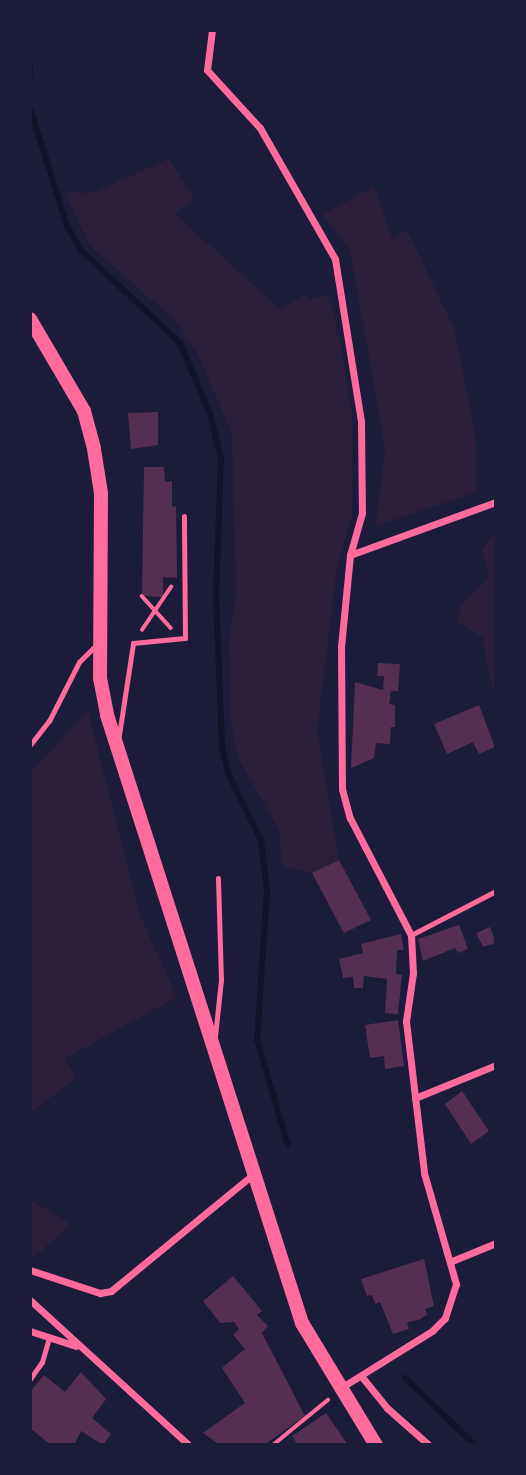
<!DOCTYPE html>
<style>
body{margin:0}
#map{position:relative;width:526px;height:1475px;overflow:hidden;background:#1b1b3a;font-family:"IBM Plex Sans",sans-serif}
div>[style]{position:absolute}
.green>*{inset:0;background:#2a1e3b}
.stream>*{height:6px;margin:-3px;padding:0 3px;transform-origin:3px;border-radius:3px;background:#12122b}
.building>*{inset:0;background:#542f53}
.path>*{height:3.5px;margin:-1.75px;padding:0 1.75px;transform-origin:1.75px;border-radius:1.75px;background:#ff6b9d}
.service>*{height:5px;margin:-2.5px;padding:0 2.5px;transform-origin:2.5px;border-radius:2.5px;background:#ff6b9d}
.minor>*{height:7px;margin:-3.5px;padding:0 3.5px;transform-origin:3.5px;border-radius:3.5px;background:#ff6b9d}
.secondary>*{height:14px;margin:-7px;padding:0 7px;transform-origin:7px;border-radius:7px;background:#ff6b9d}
span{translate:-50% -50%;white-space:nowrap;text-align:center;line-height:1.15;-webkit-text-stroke:7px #1b1b3a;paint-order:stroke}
.frame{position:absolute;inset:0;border:32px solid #1b1b3a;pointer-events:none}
</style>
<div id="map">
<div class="green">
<div style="clip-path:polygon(169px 159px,195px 201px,174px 213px,280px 309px,306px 294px,309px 299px,327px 294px,337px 324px,353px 421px,352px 515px,337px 567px,317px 732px,339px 860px,312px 873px,282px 866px,279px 830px,237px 756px,230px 716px,229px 641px,236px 598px,232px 434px,197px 353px,176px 321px,89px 245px,65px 192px,92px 193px)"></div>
<div style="clip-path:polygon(374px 187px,392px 239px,407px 230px,454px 328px,476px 439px,477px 492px,376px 526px,385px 448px,350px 250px,322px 214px)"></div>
<div style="clip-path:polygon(496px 531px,496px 707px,482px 637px,457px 622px,461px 604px,489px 578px,482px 550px)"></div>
<div style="clip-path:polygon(88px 711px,139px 913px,177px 997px,65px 1059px,76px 1078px,30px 1113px,30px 773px)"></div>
<div style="clip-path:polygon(30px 1200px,71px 1224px,30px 1261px)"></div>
</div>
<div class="stream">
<div style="left:30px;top:66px;width:8px;rotate:90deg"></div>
<div style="left:30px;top:108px;width:124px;rotate:72.6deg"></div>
<div style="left:67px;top:226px;width:28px;rotate:60deg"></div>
<div style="left:81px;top:250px;width:136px;rotate:43.2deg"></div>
<div style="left:180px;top:343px;width:77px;rotate:67.1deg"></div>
<div style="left:210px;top:414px;width:45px;rotate:76deg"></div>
<div style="left:221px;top:458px;width:138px;rotate:92.1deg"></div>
<div style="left:216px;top:596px;width:151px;rotate:87.7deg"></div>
<div style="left:222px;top:747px;width:27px;rotate:77deg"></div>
<div style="left:228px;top:773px;width:75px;rotate:63.8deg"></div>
<div style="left:261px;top:840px;width:50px;rotate:83.2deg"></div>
<div style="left:267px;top:890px;width:150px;rotate:93.8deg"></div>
<div style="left:257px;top:1040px;width:109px;rotate:73.6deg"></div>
<div style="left:405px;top:1378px;width:97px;rotate:43.7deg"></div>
</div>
<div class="building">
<div style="clip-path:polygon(158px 412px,158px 445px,131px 449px,128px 413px)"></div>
<div style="clip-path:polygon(144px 467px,164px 467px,165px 482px,172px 481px,172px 507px,176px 506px,177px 578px,163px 577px,163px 597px,142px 596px)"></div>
<div style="clip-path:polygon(378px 663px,400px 664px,398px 691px,391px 691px,389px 704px,395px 705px,395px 727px,391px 727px,390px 744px,376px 743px,374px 758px,351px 768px,355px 682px,383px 690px,384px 676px,377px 676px)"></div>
<div style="clip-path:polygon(479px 705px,495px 747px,479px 754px,473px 742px,447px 754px,434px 724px)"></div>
<div style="clip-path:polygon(339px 860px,371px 920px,344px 933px,312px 873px)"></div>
<div style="clip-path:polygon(459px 925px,468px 949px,458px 953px,455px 948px,423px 961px,418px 939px)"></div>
<div style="clip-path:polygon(490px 927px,496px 943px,483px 947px,476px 933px)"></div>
<div style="clip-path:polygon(401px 934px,404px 950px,397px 950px,396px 974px,402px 975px,398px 1014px,385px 1013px,387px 979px,364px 976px,363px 988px,354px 988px,353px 977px,343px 978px,339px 959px,363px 953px,361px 944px)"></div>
<div style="clip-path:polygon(398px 1020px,404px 1066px,385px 1069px,384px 1056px,370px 1058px,365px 1025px)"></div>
<div style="clip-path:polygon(462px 1091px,489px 1131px,471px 1144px,445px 1104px)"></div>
<div style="clip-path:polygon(424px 1259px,434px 1306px,425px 1309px,427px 1314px,421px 1319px,407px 1323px,409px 1329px,393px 1334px,380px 1302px,375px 1304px,372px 1295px,367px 1296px,361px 1279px)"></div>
<div style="clip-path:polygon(233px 1276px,262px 1311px,257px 1315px,268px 1326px,262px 1333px,305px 1416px,264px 1445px,220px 1445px,203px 1433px,245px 1403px,222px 1368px,245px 1349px,233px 1335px,239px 1329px,234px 1322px,220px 1323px,203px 1301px)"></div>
<div style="clip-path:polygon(81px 1372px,106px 1399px,92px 1418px,111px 1434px,103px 1445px,81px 1431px,74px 1445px,51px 1445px,30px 1428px,30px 1392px,44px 1375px,65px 1392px)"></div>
<div style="clip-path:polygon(326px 1413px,348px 1445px,298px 1445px,292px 1436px)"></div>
</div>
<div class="path">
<div style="left:142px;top:596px;width:43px;rotate:47.8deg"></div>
<div style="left:142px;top:630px;width:52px;rotate:-56deg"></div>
<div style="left:273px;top:1445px;width:71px;rotate:-39.3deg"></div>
</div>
<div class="service">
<div style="left:119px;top:735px;width:93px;rotate:-81.3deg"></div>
<div style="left:133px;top:643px;width:52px;rotate:-5.5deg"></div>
<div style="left:185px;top:638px;width:122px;rotate:-90.5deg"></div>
<div style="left:30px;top:745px;width:31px;rotate:-52deg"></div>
<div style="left:49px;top:721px;width:66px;rotate:-63deg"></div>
<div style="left:79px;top:662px;width:27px;rotate:-45deg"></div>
<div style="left:411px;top:935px;width:96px;rotate:-27.4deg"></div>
<div style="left:215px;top:1036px;width:56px;rotate:-83.9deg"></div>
<div style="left:221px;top:980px;width:102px;rotate:-91.7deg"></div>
<div style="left:30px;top:1379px;width:21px;rotate:-55deg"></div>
<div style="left:42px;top:1362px;width:26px;rotate:-74deg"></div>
</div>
<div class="minor">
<div style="left:212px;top:30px;width:40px;rotate:97.1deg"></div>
<div style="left:207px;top:70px;width:79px;rotate:47.6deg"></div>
<div style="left:260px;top:128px;width:151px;rotate:60.2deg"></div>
<div style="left:335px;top:259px;width:165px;rotate:80.9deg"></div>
<div style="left:361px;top:422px;width:91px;rotate:89.4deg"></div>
<div style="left:362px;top:513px;width:44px;rotate:105.9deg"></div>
<div style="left:350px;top:555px;width:91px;rotate:95.6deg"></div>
<div style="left:341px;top:646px;width:143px;rotate:89.6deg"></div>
<div style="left:342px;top:789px;width:30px;rotate:75deg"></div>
<div style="left:350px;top:818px;width:132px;rotate:62.5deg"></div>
<div style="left:411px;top:935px;width:38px;rotate:87deg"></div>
<div style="left:413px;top:973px;width:49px;rotate:98.3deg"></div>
<div style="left:406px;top:1021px;width:153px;rotate:83.2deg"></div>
<div style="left:424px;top:1173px;width:116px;rotate:73.9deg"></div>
<div style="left:456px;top:1284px;width:36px;rotate:108deg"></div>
<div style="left:445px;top:1318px;width:18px;rotate:135deg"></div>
<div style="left:432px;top:1331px;width:110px;rotate:148.1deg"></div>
<div style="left:350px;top:555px;width:155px;rotate:-20deg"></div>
<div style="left:415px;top:1098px;width:87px;rotate:-22.2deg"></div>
<div style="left:452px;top:1261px;width:48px;rotate:-22.2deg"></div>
<div style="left:30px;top:1270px;width:74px;rotate:18.2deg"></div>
<div style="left:100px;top:1293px;width:11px;rotate:-10deg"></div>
<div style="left:111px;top:1291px;width:183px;rotate:-39.4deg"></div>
<div style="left:30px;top:1300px;width:215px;rotate:42.4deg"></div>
<div style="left:30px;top:1331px;width:48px;rotate:18.1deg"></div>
<div style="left:362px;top:1377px;width:40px;rotate:51deg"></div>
<div style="left:387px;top:1408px;width:56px;rotate:41.4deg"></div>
</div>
<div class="secondary">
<div style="left:30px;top:319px;width:107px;rotate:59.6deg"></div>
<div style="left:84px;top:411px;width:39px;rotate:75deg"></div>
<div style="left:94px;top:449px;width:45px;rotate:81deg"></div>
<div style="left:101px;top:493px;width:185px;rotate:90.3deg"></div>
<div style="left:100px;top:678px;width:38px;rotate:79deg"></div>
<div style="left:107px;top:715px;width:639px;rotate:72.22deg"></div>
<div style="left:302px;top:1323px;width:143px;rotate:58.8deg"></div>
</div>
<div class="frame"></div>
</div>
